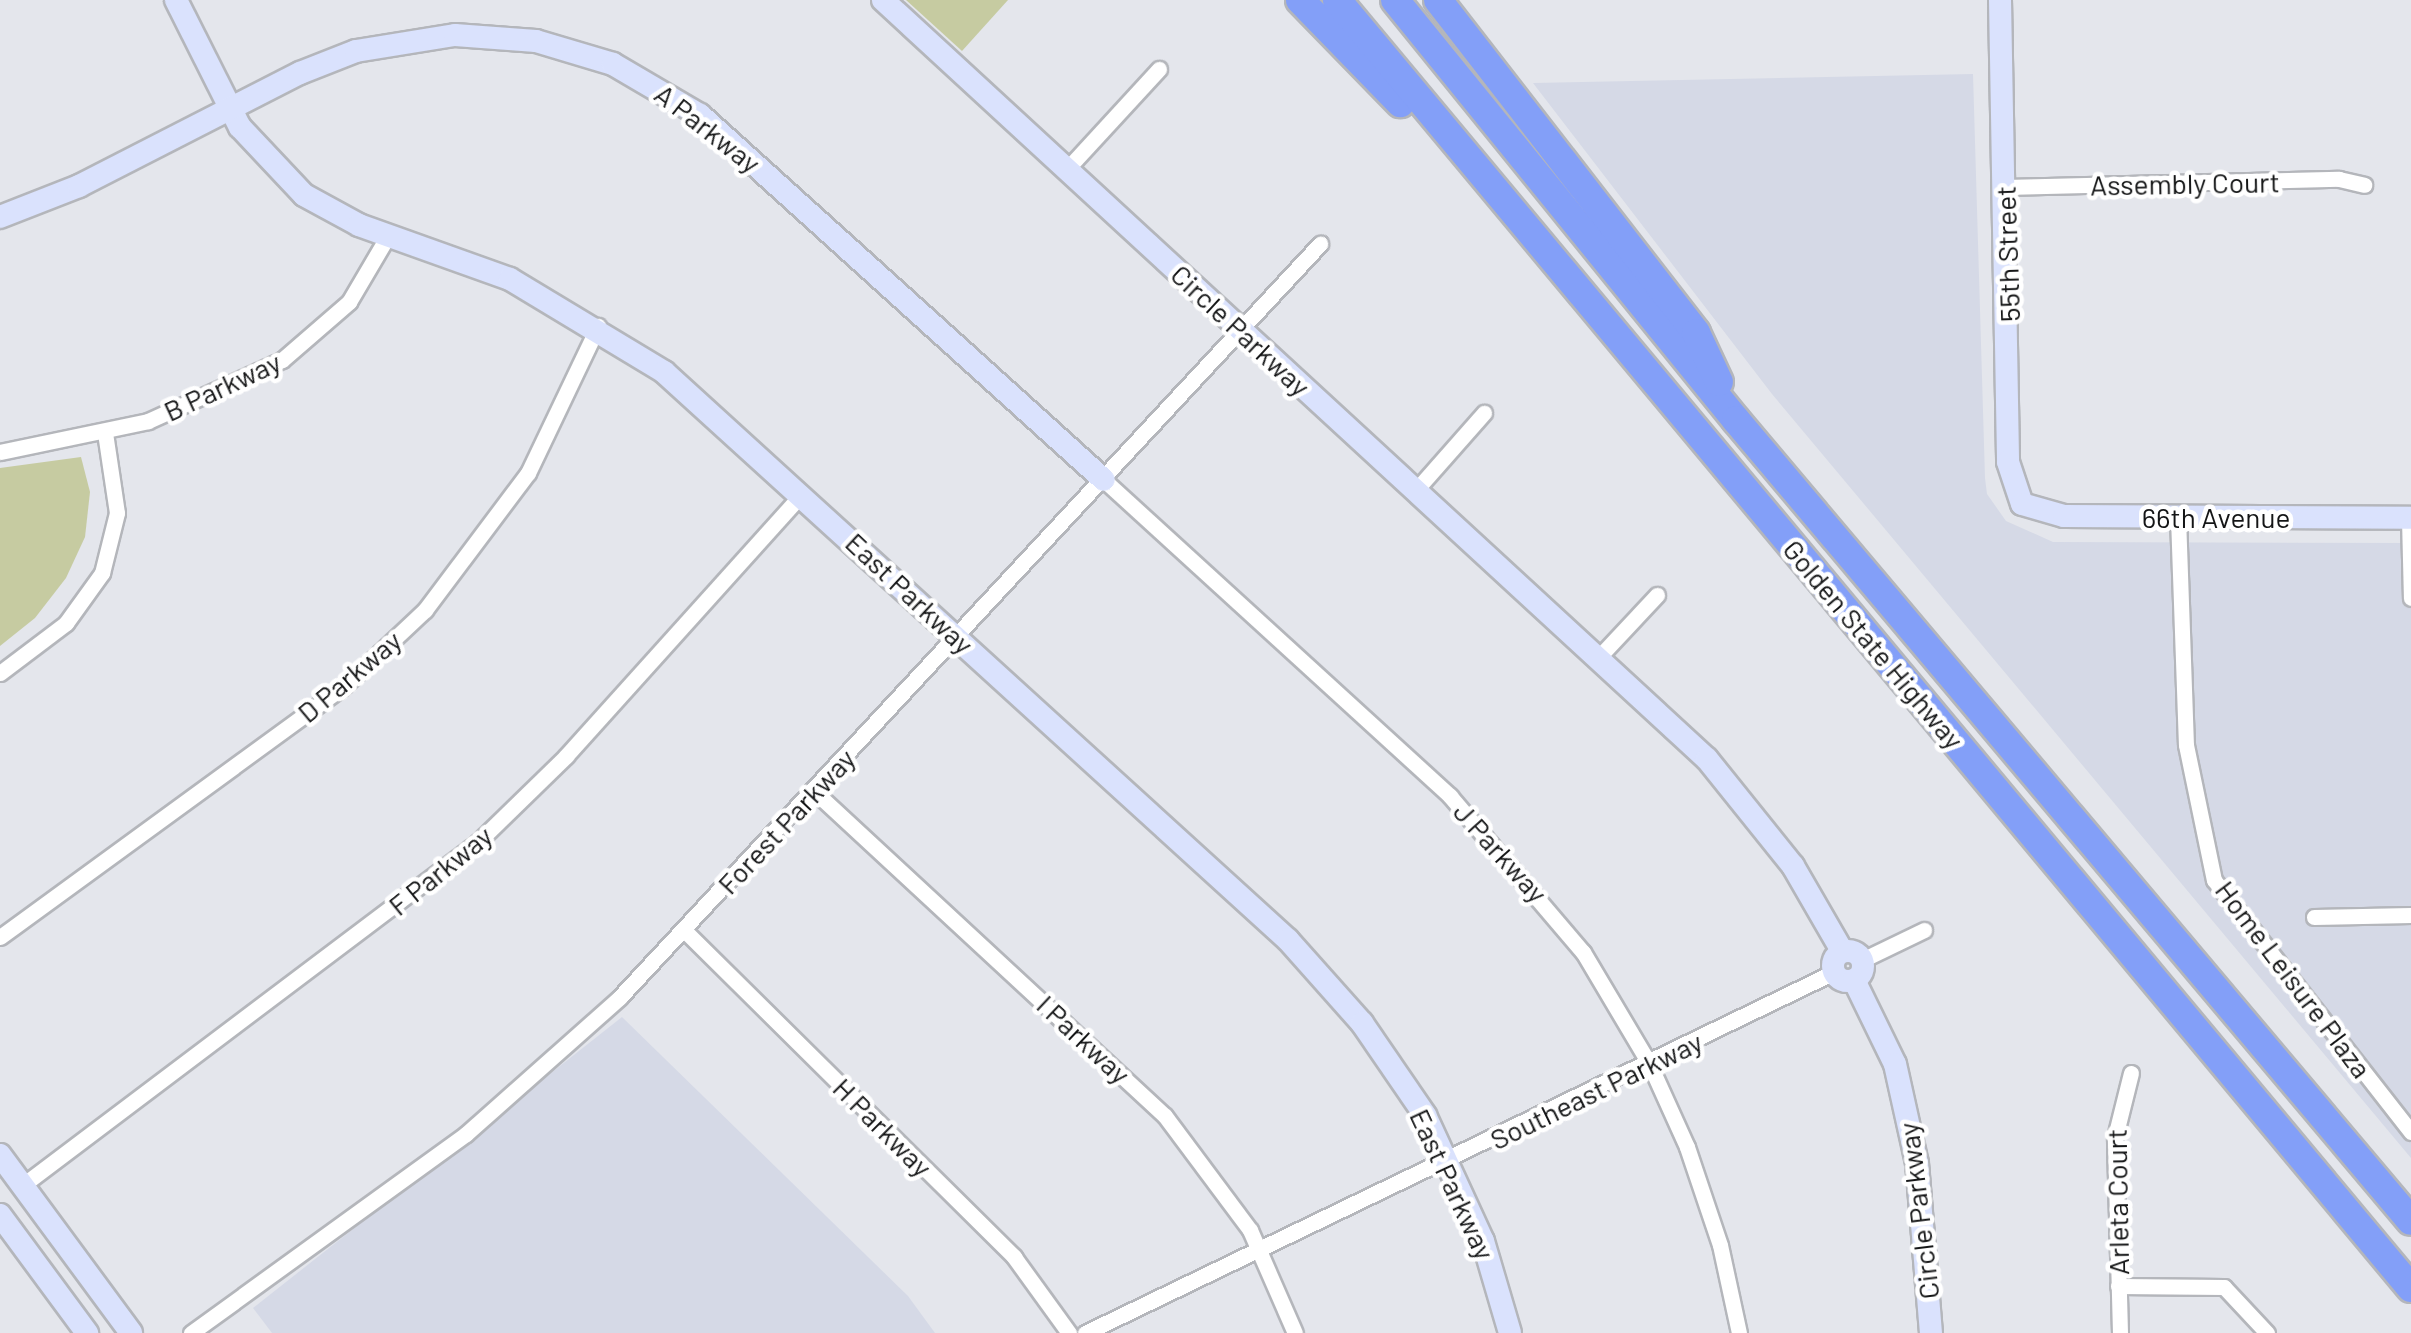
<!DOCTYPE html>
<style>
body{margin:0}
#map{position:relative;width:2411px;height:1333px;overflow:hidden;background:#e4e6ec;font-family:Barlow,sans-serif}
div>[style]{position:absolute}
.built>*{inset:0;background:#d5d9e6}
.green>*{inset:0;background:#c6cba1}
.roads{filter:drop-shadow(2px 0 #b4b6bb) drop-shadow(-2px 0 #b4b6bb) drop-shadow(0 2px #b4b6bb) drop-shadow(0 -2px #b4b6bb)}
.street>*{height:15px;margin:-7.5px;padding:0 7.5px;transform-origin:7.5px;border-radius:7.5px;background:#fff}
.secondary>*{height:22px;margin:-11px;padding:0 11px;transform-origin:11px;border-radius:11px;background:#dae2fd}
.secondary>.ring{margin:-11px;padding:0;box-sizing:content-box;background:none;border:22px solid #dae2fd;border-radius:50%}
.highway>*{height:28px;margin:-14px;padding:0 14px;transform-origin:14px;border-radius:14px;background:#839ff8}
span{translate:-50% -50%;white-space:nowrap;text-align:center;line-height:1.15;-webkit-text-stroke:9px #fff;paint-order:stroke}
.street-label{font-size:28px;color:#141516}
</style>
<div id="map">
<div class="built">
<div style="clip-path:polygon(1973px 74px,1985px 478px,1987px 494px,2006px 521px,2053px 542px,2411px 543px,2411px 1158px,1772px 394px,1533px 83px)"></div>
<div style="clip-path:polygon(622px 1017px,908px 1296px,935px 1333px,272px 1333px,253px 1308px)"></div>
</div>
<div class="green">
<div style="clip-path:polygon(906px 0,1008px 0,962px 51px)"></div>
<div style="clip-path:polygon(81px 457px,90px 492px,85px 537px,66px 578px,35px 618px,0 646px,0 468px)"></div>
</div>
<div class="roads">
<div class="street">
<div style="left:1067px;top:169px;width:136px;rotate:-47.4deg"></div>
<div style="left:2005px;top:187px;width:334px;rotate:-1.4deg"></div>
<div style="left:2339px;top:179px;width:26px;rotate:13deg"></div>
<div style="left:0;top:452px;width:151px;rotate:-11.8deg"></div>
<div style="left:148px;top:421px;width:147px;rotate:-24.5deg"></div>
<div style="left:282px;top:360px;width:89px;rotate:-40.9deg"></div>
<div style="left:349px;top:302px;width:79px;rotate:-59.5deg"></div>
<div style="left:1104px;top:480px;width:469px;rotate:42.4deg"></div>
<div style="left:1450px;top:796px;width:205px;rotate:49.6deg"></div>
<div style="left:1583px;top:952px;width:131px;rotate:59.3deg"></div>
<div style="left:1650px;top:1065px;width:90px;rotate:65.7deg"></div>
<div style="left:1687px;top:1147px;width:103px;rotate:71.4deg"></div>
<div style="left:1720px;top:1245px;width:90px;rotate:77.8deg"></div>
<div style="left:1416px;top:490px;width:103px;rotate:-48.6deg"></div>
<div style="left:2178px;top:517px;width:228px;rotate:88deg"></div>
<div style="left:2186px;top:745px;width:138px;rotate:78.3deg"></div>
<div style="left:2214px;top:880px;width:320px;rotate:52deg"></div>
<div style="left:2409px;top:518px;width:80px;rotate:88.6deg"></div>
<div style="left:1599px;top:657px;width:85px;rotate:-46.9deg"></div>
<div style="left:0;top:673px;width:83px;rotate:-37.1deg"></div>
<div style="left:66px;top:623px;width:62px;rotate:-54.2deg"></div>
<div style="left:102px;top:573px;width:62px;rotate:-76deg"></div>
<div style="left:117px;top:513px;width:81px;rotate:-98.5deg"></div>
<div style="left:814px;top:791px;width:478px;rotate:42.8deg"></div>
<div style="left:1165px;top:1116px;width:142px;rotate:53.3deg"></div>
<div style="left:1250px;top:1230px;width:112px;rotate:66.4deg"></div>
<div style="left:2314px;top:917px;width:97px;rotate:-1.2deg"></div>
<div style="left:684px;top:930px;width:465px;rotate:44.7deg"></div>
<div style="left:1014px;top:1257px;width:94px;rotate:54.1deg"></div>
<div style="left:0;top:937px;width:423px;rotate:-36.1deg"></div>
<div style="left:342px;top:688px;width:114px;rotate:-43.2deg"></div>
<div style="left:425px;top:610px;width:171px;rotate:-53.1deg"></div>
<div style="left:528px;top:473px;width:163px;rotate:-64.5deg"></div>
<div style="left:1862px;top:960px;width:69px;rotate:-25.8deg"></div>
<div style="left:23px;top:1185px;width:571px;rotate:-37.03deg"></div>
<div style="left:479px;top:841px;width:122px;rotate:-44.3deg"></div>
<div style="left:566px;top:756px;width:353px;rotate:-48deg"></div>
<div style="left:2118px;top:1286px;width:106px;rotate:0.5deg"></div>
<div style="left:2224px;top:1287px;width:63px;rotate:46.9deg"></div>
<div style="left:191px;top:1333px;width:339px;rotate:-35.9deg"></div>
<div style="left:466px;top:1134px;width:205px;rotate:-41.6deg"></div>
<div style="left:619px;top:998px;width:1030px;rotate:-47.09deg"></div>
<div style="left:1085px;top:1333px;width:831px;rotate:-25.73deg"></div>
<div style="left:2120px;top:1333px;width:196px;rotate:-91.5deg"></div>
<div style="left:2115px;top:1137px;width:66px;rotate:-76deg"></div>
</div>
<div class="secondary">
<div style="left:176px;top:0;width:142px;rotate:63.3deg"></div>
<div style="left:240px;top:127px;width:93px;rotate:46.7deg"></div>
<div style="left:304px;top:195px;width:63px;rotate:28.6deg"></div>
<div style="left:359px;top:225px;width:160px;rotate:19.7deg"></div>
<div style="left:510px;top:279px;width:180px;rotate:31.1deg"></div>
<div style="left:664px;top:372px;width:844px;rotate:42.31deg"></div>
<div style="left:1288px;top:940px;width:111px;rotate:48.3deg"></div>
<div style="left:1362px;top:1023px;width:112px;rotate:55.6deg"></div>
<div style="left:1425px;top:1115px;width:139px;rotate:65.3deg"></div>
<div style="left:1483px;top:1241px;width:96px;rotate:73.6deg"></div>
<div style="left:883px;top:0;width:1120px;rotate:42.65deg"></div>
<div style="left:1707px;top:759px;width:137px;rotate:51.2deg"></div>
<div style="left:1793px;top:866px;width:98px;rotate:60deg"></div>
<div style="left:2000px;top:0;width:462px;rotate:89deg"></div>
<div style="left:2008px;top:462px;width:44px;rotate:71.6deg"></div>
<div style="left:2022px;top:504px;width:44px;rotate:15.9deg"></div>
<div style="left:2064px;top:516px;width:347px;rotate:0.3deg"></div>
<div style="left:0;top:217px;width:85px;rotate:-21.4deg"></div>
<div style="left:79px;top:186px;width:248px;rotate:-27.1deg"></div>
<div style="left:300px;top:73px;width:60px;rotate:-21.4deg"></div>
<div style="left:356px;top:51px;width:100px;rotate:-9.2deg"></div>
<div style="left:455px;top:35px;width:81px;rotate:4.2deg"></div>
<div style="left:536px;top:41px;width:80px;rotate:16.6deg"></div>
<div style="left:613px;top:64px;width:101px;rotate:30.4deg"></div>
<div style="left:700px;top:115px;width:544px;rotate:42.1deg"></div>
<div class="ring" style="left:1833px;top:951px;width:8px;height:8px"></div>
<div style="left:1854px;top:980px;width:93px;rotate:64deg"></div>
<div style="left:1895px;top:1064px;width:101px;rotate:77.5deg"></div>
<div style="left:1917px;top:1163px;width:171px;rotate:85.3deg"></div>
<div style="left:0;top:1155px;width:221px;rotate:53.6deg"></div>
<div style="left:0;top:1215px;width:147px;rotate:53.6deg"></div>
</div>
<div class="highway">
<div style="left:1300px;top:0;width:144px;rotate:45.8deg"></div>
<div style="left:1337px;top:0;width:1677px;rotate:50.18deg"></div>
<div style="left:1395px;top:0;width:541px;rotate:50.93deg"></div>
<div style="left:1736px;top:420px;width:1047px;rotate:49.88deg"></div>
<div style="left:1438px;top:0;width:421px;rotate:52.2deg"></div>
<div style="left:1696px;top:333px;width:54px;rotate:64.9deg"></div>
</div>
</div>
<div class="street-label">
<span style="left:708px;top:128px;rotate:38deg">A Parkway</span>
<span style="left:2185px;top:183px;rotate:-1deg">Assembly Court</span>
<span style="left:2007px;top:254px;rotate:-92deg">55th Street</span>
<span style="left:1241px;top:330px;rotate:43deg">Circle Parkway</span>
<span style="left:222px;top:386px;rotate:-25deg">B Parkway</span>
<span style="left:2216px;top:517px">66th Avenue</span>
<span style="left:910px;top:593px;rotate:43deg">East Parkway</span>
<span style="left:1874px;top:644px;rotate:50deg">Golden State Highway</span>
<span style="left:349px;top:676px;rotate:-40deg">D Parkway</span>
<span style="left:786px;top:821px;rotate:-47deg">Forest Parkway</span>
<span style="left:1501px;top:852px;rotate:48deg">J Parkway</span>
<span style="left:440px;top:870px;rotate:-39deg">F Parkway</span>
<span style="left:2294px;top:979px;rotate:53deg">Home Leisure Plaza</span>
<span style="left:1084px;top:1039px;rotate:43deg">I Parkway</span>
<span style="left:1596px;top:1090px;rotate:-26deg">Southeast Parkway</span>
<span style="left:883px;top:1127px;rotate:45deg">H Parkway</span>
<span style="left:1453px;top:1184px;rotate:65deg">East Parkway</span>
<span style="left:2117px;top:1202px;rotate:-91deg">Arleta Court</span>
<span style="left:1918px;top:1211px;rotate:-97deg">Circle Parkway</span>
</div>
</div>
